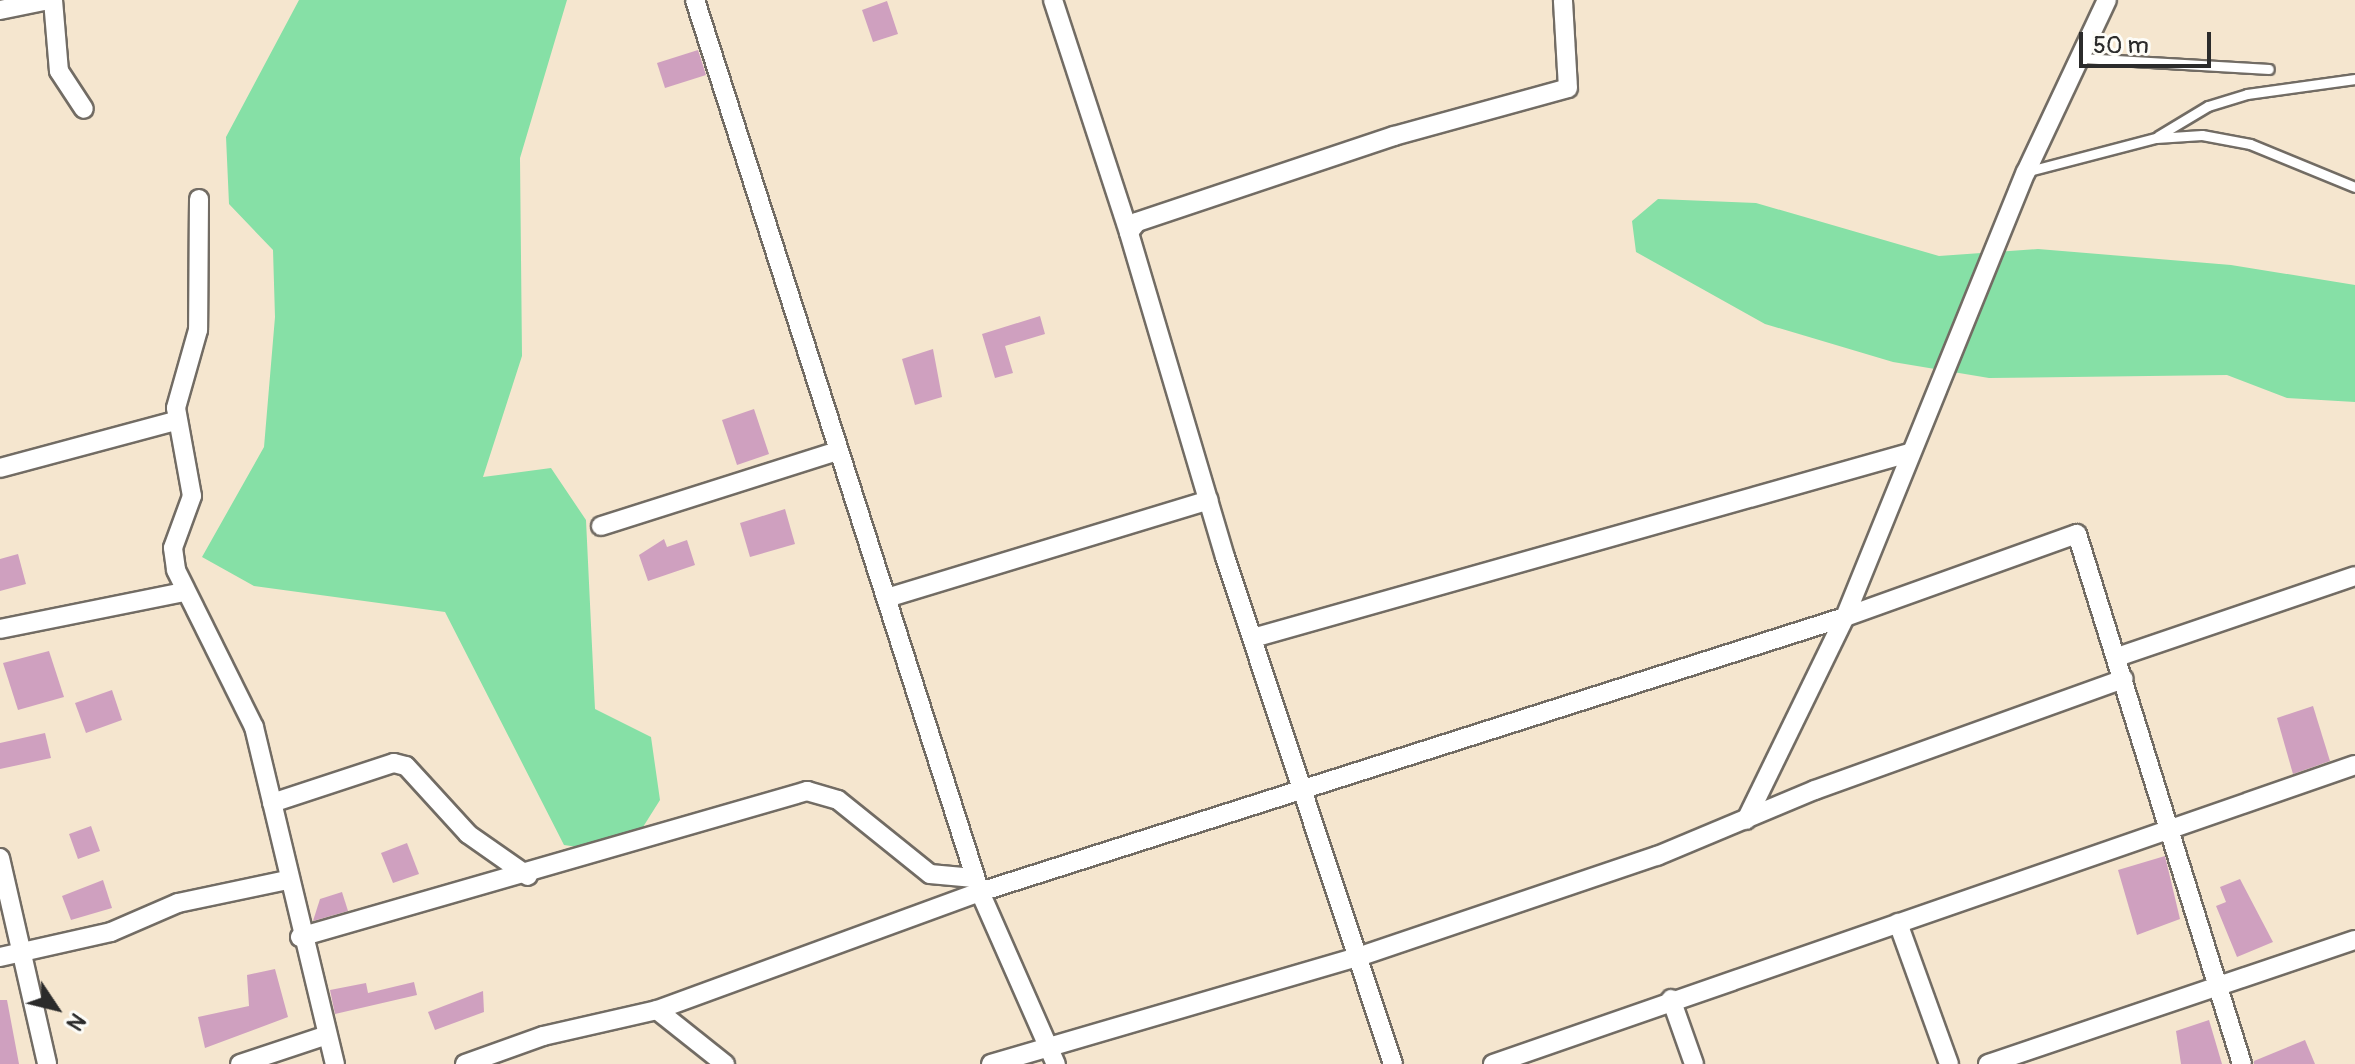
<!DOCTYPE html>
<style>
body{margin:0}
#map{position:relative;width:2355px;height:1064px;overflow:hidden;background:#f5e6cf;font-family:Pangolin,sans-serif}
div>[style]{position:absolute}
.green>*{inset:0;background:#86e0a6}
.building>*{inset:0;background:#cfa0bf}
.roads{filter:drop-shadow(2px 0 #726c64) drop-shadow(-2px 0 #726c64) drop-shadow(0 2px #726c64) drop-shadow(0 -2px #726c64)}
.service>*{height:9px;margin:-4.5px;padding:0 4.5px;transform-origin:4.5px;border-radius:4.5px;background:#fff}
.minor>*{height:18px;margin:-9px;padding:0 9px;transform-origin:9px;border-radius:9px;background:#fff}
span{translate:-50% -50%;white-space:nowrap;text-align:center;line-height:1.15;-webkit-text-stroke:6px #fdfcf7;paint-order:stroke}
.north{position:absolute;left:16px;top:968px;width:80px;height:80px;-webkit-text-stroke:6px #fdfcf7;paint-order:stroke;rotate:125deg;font-size:22px;font-weight:700;line-height:32px;text-align:center;color:#2b2b2b}
.north::after{content:'';display:block;margin:auto;width:28px;height:36px;background:#2b2b2b;clip-path:polygon(50% 0,100% 100%,50% 72%,0 100%)}
.scale{position:absolute;left:2079px;top:32px;width:132px;height:36px;box-sizing:border-box;border:4px solid #2b2b2b;border-top:0;padding-left:10px;font-size:24px;line-height:28px;white-space:nowrap;color:#2b2b2b;-webkit-text-stroke:6px #fdfcf7;paint-order:stroke}
</style>
<div id="map">
<div class="green">
<div style="clip-path:polygon(299px 0,567px 0,520px 158px,522px 356px,483px 477px,551px 468px,586px 520px,595px 709px,651px 737px,660px 800px,626px 854px,564px 845px,445px 612px,254px 586px,202px 557px,264px 447px,275px 317px,273px 250px,229px 204px,226px 137px)"></div>
<div style="clip-path:polygon(1658px 199px,1756px 203px,1939px 256px,2038px 249px,2231px 265px,2355px 285px,2355px 402px,2287px 398px,2227px 375px,1989px 378px,1893px 362px,1765px 324px,1636px 252px,1632px 221px)"></div>
</div>
<div class="building">
<div style="clip-path:polygon(887px 1px,898px 34px,873px 42px,862px 10px)"></div>
<div style="clip-path:polygon(698px 50px,706px 75px,665px 88px,657px 63px)"></div>
<div style="clip-path:polygon(1040px 316px,1045px 334px,1005px 346px,1013px 373px,995px 378px,982px 334px)"></div>
<div style="clip-path:polygon(933px 349px,942px 397px,915px 405px,902px 359px)"></div>
<div style="clip-path:polygon(754px 409px,769px 454px,737px 465px,722px 420px)"></div>
<div style="clip-path:polygon(785px 509px,795px 544px,750px 557px,740px 523px)"></div>
<div style="clip-path:polygon(664px 539px,667px 547px,687px 540px,695px 565px,648px 581px,639px 555px)"></div>
<div style="clip-path:polygon(18px 554px,26px 584px,0 591px,0 559px)"></div>
<div style="clip-path:polygon(49px 651px,64px 697px,18px 710px,3px 663px)"></div>
<div style="clip-path:polygon(112px 690px,122px 720px,86px 733px,75px 703px)"></div>
<div style="clip-path:polygon(2313px 706px,2330px 761px,2293px 774px,2277px 718px)"></div>
<div style="clip-path:polygon(45px 733px,51px 758px,0 769px,0 743px)"></div>
<div style="clip-path:polygon(91px 826px,100px 851px,78px 859px,69px 834px)"></div>
<div style="clip-path:polygon(407px 843px,419px 874px,393px 883px,381px 853px)"></div>
<div style="clip-path:polygon(2165px 856px,2180px 919px,2137px 935px,2118px 870px)"></div>
<div style="clip-path:polygon(2240px 879px,2273px 942px,2237px 957px,2216px 906px,2226px 902px,2220px 887px)"></div>
<div style="clip-path:polygon(103px 880px,112px 908px,71px 920px,62px 896px)"></div>
<div style="clip-path:polygon(342px 892px,348px 911px,313px 921px,320px 899px)"></div>
<div style="clip-path:polygon(275px 969px,288px 1017px,205px 1048px,198px 1017px,249px 1006px,247px 975px)"></div>
<div style="clip-path:polygon(414px 982px,417px 995px,335px 1014px,330px 990px,366px 983px,368px 993px)"></div>
<div style="clip-path:polygon(483px 991px,484px 1012px,435px 1030px,428px 1012px)"></div>
<div style="clip-path:polygon(0 1000px,7px 1000px,19px 1064px,0 1064px)"></div>
<div style="clip-path:polygon(2209px 1020px,2222px 1064px,2181px 1064px,2176px 1031px)"></div>
<div style="clip-path:polygon(2305px 1040px,2315px 1064px,2254px 1064px,2254px 1061px)"></div>
</div>
<div class="roads">
<div class="service">
<div style="left:2082px;top:58px;width:187px;rotate:3.4deg"></div>
<div style="left:2158px;top:136px;width:58px;rotate:-31deg"></div>
<div style="left:2208px;top:106px;width:41px;rotate:-17.1deg"></div>
<div style="left:2247px;top:94px;width:109px;rotate:-7.9deg"></div>
<div style="left:2029px;top:171px;width:131px;rotate:-14.6deg"></div>
<div style="left:2156px;top:138px;width:46px;rotate:-3.7deg"></div>
<div style="left:2202px;top:135px;width:49px;rotate:10.6deg"></div>
<div style="left:2250px;top:144px;width:113px;rotate:22.3deg"></div>
</div>
<div class="minor">
<div style="left:53px;top:0;width:71px;rotate:85.2deg"></div>
<div style="left:59px;top:71px;width:45px;rotate:56.7deg"></div>
<div style="left:695px;top:0;width:936px;rotate:72.28deg"></div>
<div style="left:980px;top:892px;width:908px;rotate:-17.64deg"></div>
<div style="left:1845px;top:617px;width:246px;rotate:-19.7deg"></div>
<div style="left:2077px;top:534px;width:555px;rotate:72.71deg"></div>
<div style="left:1053px;top:0;width:244px;rotate:71.9deg"></div>
<div style="left:0;top:10px;width:50px;rotate:-11.5deg"></div>
<div style="left:199px;top:199px;width:131px;rotate:90.4deg"></div>
<div style="left:198px;top:330px;width:81px;rotate:105.8deg"></div>
<div style="left:176px;top:408px;width:89px;rotate:79.7deg"></div>
<div style="left:192px;top:496px;width:55px;rotate:110.1deg"></div>
<div style="left:173px;top:548px;width:22px;rotate:82deg"></div>
<div style="left:176px;top:570px;width:175px;rotate:63.6deg"></div>
<div style="left:254px;top:727px;width:347px;rotate:76.5deg"></div>
<div style="left:0;top:468px;width:182px;rotate:-15deg"></div>
<div style="left:601px;top:526px;width:249px;rotate:-17.6deg"></div>
<div style="left:890px;top:597px;width:333px;rotate:-16.9deg"></div>
<div style="left:0;top:629px;width:188px;rotate:-11.4deg"></div>
<div style="left:1253px;top:638px;width:682px;rotate:-15.75deg"></div>
<div style="left:2117px;top:657px;width:251px;rotate:-18.8deg"></div>
<div style="left:272px;top:803px;width:128px;rotate:-18.2deg"></div>
<div style="left:394px;top:763px;width:12px;rotate:14deg"></div>
<div style="left:406px;top:766px;width:92px;rotate:47.6deg"></div>
<div style="left:468px;top:834px;width:73px;rotate:35deg"></div>
<div style="left:1746px;top:820px;width:226px;rotate:-64deg"></div>
<div style="left:1845px;top:617px;width:480px;rotate:-67.9deg"></div>
<div style="left:2026px;top:172px;width:190px;rotate:-64.8deg"></div>
<div style="left:0;top:858px;width:211px;rotate:77.1deg"></div>
<div style="left:1898px;top:923px;width:150px;rotate:70.1deg"></div>
<div style="left:300px;top:937px;width:528px;rotate:-16.06deg"></div>
<div style="left:807px;top:791px;width:32px;rotate:16deg"></div>
<div style="left:838px;top:800px;width:118px;rotate:38.8deg"></div>
<div style="left:930px;top:874px;width:44px;rotate:5.2deg"></div>
<div style="left:0;top:957px;width:114px;rotate:-12.7deg"></div>
<div style="left:111px;top:932px;width:73px;rotate:-23.4deg"></div>
<div style="left:178px;top:903px;width:111px;rotate:-11.9deg"></div>
<div style="left:1671px;top:999px;width:69px;rotate:70.5deg"></div>
<div style="left:657px;top:1010px;width:87px;rotate:38.5deg"></div>
<div style="left:240px;top:1064px;width:92px;rotate:-18.4deg"></div>
<div style="left:465px;top:1064px;width:83px;rotate:-19.7deg"></div>
<div style="left:543px;top:1036px;width:117px;rotate:-12.8deg"></div>
<div style="left:657px;top:1010px;width:344px;rotate:-20.1deg"></div>
<div style="left:980px;top:892px;width:188px;rotate:66.2deg"></div>
<div style="left:991px;top:1064px;width:382px;rotate:-16.3deg"></div>
<div style="left:1358px;top:957px;width:316px;rotate:-18.7deg"></div>
<div style="left:1657px;top:856px;width:171px;rotate:-22.7deg"></div>
<div style="left:1815px;top:790px;width:328px;rotate:-19.8deg"></div>
<div style="left:1393px;top:1064px;width:534px;rotate:-108.33deg"></div>
<div style="left:1225px;top:557px;width:339px;rotate:-106.5deg"></div>
<div style="left:1129px;top:232px;width:13px;rotate:-51deg"></div>
<div style="left:1137px;top:222px;width:271px;rotate:-18.5deg"></div>
<div style="left:1394px;top:136px;width:180px;rotate:-15.4deg"></div>
<div style="left:1568px;top:88px;width:88px;rotate:-93.3deg"></div>
<div style="left:1493px;top:1064px;width:912px;rotate:-19.13deg"></div>
<div style="left:1988px;top:1064px;width:387px;rotate:-18.7deg"></div>
</div>
</div>
<div class="north">N</div>
<div class="scale">50 m</div>
</div>
